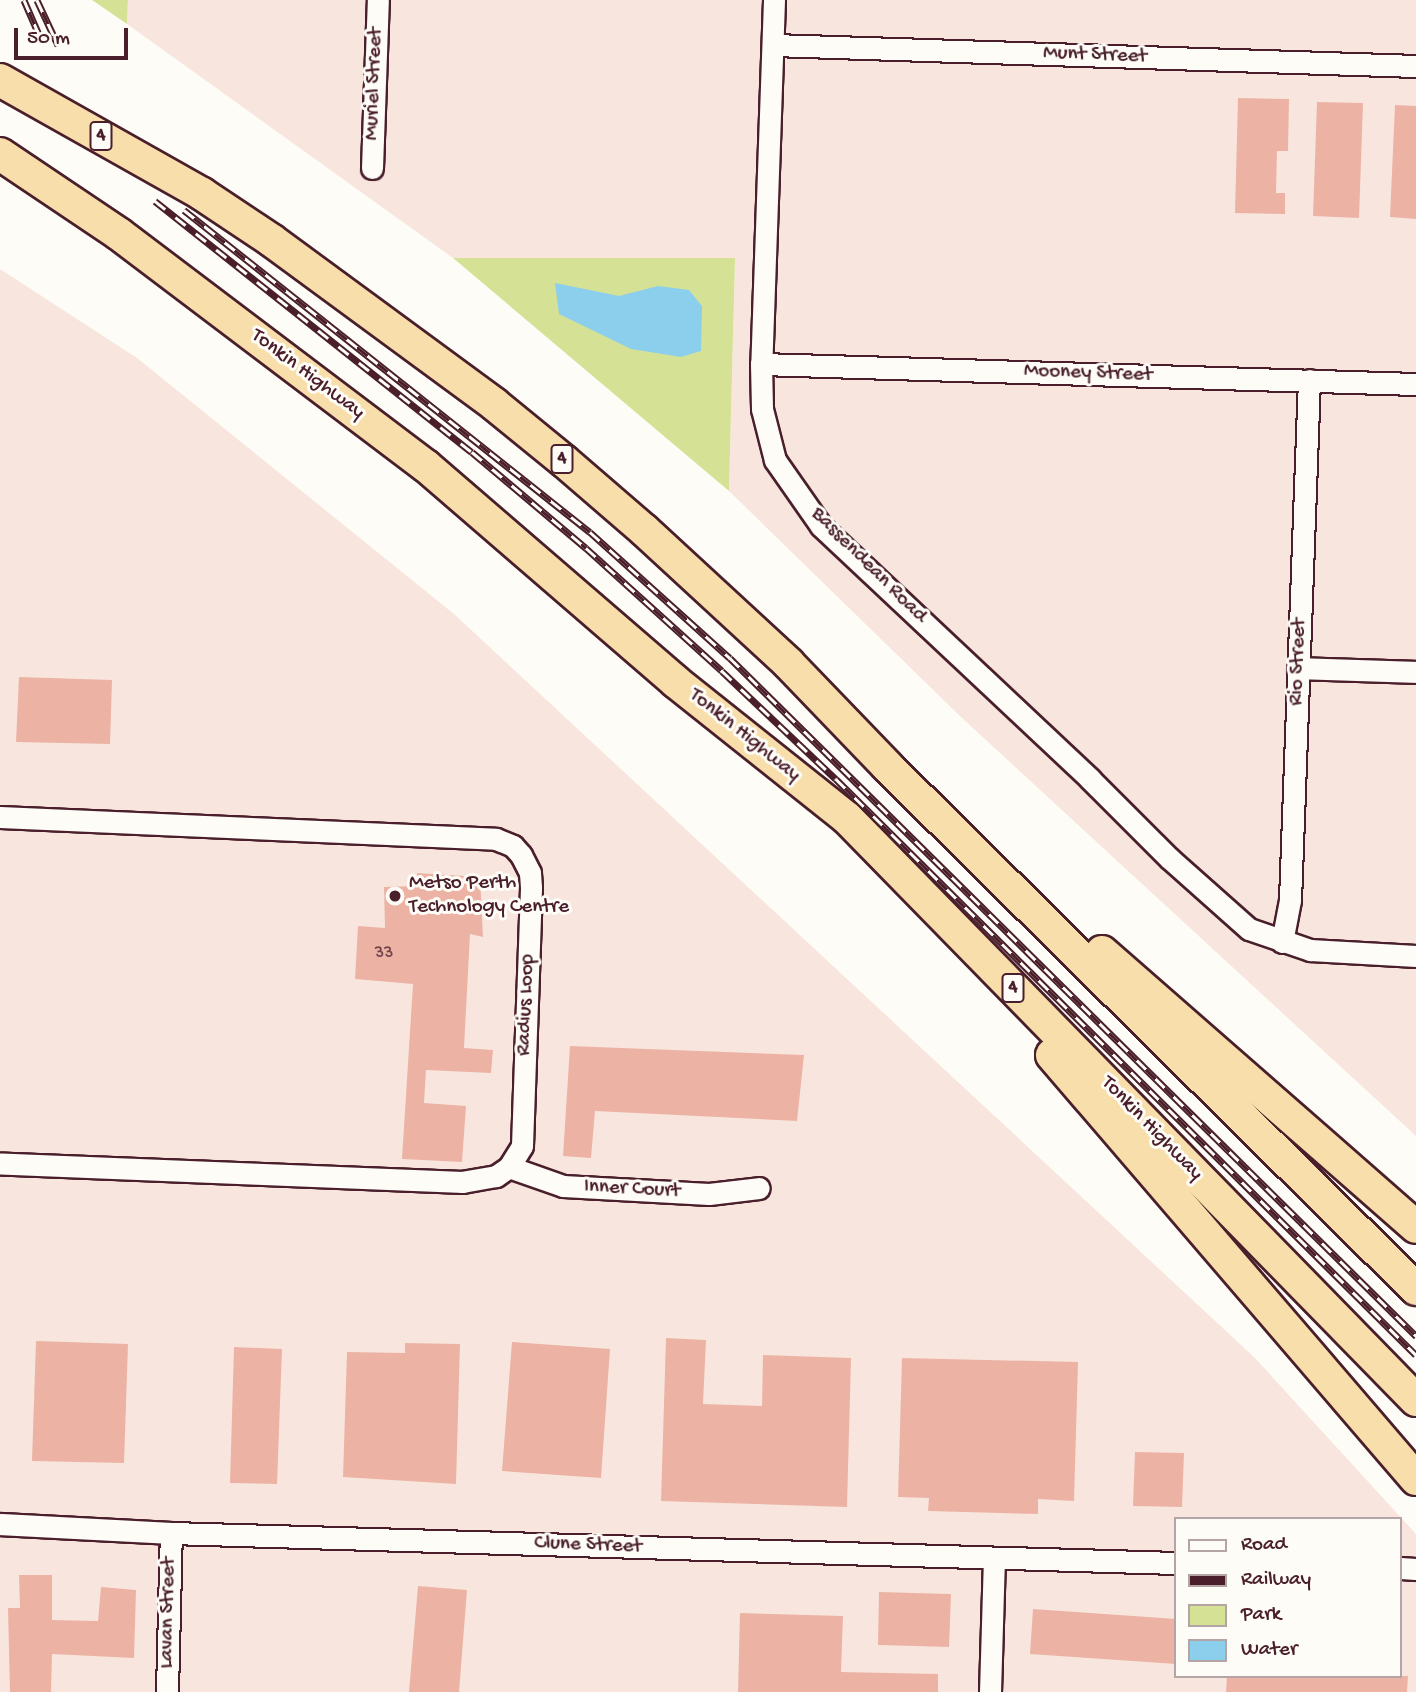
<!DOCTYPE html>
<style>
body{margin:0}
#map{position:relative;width:1416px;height:1692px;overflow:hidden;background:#fdfcf7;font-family:"Gochi Hand",sans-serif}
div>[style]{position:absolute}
.built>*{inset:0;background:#f8e6de}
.green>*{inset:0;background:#d5e295}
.water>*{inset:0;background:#8bcfed}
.building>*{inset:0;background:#ecb3a5}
.roads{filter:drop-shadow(2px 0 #4a1f2b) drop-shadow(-2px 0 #4a1f2b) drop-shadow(0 2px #4a1f2b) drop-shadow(0 -2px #4a1f2b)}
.minor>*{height:21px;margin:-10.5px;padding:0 10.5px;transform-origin:10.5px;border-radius:10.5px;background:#fdfcf7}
.highway>*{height:32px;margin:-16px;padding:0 16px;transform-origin:16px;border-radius:16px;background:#f8deab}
.rail>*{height:7px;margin-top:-3.5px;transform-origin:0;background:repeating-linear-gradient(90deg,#fdfcf7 0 13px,#4a1f2b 0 26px);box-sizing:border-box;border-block:2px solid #4a1f2b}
.dots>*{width:19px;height:19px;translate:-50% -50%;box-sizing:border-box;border:4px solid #fdfcf7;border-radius:50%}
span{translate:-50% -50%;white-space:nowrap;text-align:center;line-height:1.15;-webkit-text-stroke:6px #fdfcf7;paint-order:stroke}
.number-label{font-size:18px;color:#72444a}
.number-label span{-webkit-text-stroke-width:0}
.shield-label span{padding:2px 5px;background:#fdfcf7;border:2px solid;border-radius:5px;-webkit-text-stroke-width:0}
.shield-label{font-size:19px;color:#4a1f2b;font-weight:700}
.street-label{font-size:21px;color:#4a1f2b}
.poi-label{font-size:21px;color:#4a1f2b}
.left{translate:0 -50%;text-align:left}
.legend{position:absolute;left:1174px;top:1517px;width:228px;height:161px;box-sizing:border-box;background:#fdfcf7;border:2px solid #b5a4a5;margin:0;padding:9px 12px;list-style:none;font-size:21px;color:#4a1f2b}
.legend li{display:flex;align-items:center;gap:14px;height:35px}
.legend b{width:35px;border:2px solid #b5a4a5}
.scale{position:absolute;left:14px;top:28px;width:114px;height:32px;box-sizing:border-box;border:4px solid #4a1f2b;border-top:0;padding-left:9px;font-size:21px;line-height:24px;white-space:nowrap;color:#4a1f2b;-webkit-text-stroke:5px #fdfcf7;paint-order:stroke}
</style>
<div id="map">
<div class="built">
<div style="clip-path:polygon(128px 0,1416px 0,1416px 1136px,961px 717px,729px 491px,735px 258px,453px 258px,127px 24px)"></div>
<div style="clip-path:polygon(evenodd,0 269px,137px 358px,454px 614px,1255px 1358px,1416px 1534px,1416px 1692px,0 1692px,0 269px,1176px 1519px,1400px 1519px,1400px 1676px,1176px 1676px,1176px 1519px)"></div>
</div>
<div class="green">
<div style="clip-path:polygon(92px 0,128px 0,127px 24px)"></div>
<div style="clip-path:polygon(453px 258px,735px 258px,729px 491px)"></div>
</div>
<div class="water">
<div style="clip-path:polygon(555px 283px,619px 296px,658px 286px,689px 290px,702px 306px,701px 351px,681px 357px,631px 349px,559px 314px)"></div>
</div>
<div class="building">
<div style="clip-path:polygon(1238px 98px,1289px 99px,1288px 151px,1277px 151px,1276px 193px,1285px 193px,1285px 214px,1235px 213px)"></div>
<div style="clip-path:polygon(1317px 102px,1363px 103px,1359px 218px,1313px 216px)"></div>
<div style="clip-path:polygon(1395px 105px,1416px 106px,1416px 219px,1390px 217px)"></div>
<div style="clip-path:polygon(19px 677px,112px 680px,110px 744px,16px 742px)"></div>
<div style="clip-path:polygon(417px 873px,480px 877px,483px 937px,470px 934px,464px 1048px,493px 1050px,491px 1073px,426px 1070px,424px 1103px,466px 1106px,462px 1162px,402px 1159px,413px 984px,355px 979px,358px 926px,385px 928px,384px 887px,417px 886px)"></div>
<div style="clip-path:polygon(570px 1046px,804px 1055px,797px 1121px,595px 1111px,591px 1158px,563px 1156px)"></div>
<div style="clip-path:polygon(666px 1338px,706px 1340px,703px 1404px,762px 1406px,763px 1355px,851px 1358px,847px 1507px,661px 1501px)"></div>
<div style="clip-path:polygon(36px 1341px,128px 1344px,124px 1463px,32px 1461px)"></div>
<div style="clip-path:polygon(512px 1342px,610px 1349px,601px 1478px,502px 1471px)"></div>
<div style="clip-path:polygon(405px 1343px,460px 1344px,456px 1484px,343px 1477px,347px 1352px,405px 1353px)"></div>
<div style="clip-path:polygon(234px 1347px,282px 1349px,277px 1484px,230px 1483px)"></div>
<div style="clip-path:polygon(902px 1358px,1078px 1362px,1074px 1501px,1038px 1499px,1038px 1514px,928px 1511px,929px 1498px,898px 1497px)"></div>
<div style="clip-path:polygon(1135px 1452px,1184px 1453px,1182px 1507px,1133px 1506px)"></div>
<div style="clip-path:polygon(19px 1575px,52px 1575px,52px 1620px,98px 1621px,101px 1587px,136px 1590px,134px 1658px,52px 1654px,51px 1692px,10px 1692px,8px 1608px,20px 1608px)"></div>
<div style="clip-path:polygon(418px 1586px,467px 1590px,459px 1692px,409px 1692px)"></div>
<div style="clip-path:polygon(879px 1592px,951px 1594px,949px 1647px,878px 1645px)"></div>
<div style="clip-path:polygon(1033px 1609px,1176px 1619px,1176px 1664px,1030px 1654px)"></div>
<div style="clip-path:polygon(740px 1613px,843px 1616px,841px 1672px,938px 1674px,938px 1692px,738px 1692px)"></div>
<div style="clip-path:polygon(1227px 1676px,1408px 1676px,1407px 1692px,1226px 1692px)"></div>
</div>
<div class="roads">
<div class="minor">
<div style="left:774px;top:0;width:364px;rotate:92deg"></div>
<div style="left:761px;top:364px;width:45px;rotate:88.7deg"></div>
<div style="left:762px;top:409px;width:53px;rotate:75.7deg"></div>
<div style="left:775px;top:460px;width:80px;rotate:55.1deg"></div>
<div style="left:821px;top:526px;width:369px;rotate:43.2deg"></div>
<div style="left:1090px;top:779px;width:112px;rotate:45deg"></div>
<div style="left:1169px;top:858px;width:107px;rotate:41.6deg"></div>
<div style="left:1249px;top:929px;width:65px;rotate:19deg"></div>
<div style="left:1310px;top:950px;width:106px;rotate:3.2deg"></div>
<div style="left:773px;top:45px;width:643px;rotate:1.87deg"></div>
<div style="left:372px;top:168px;width:168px;rotate:-88deg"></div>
<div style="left:761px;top:364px;width:655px;rotate:1.75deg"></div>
<div style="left:1298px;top:668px;width:118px;rotate:1.9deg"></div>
<div style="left:0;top:817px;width:496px;rotate:2.5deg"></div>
<div style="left:496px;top:839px;width:18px;rotate:22deg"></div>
<div style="left:513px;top:846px;width:12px;rotate:48deg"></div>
<div style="left:521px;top:855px;width:20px;rotate:63deg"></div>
<div style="left:530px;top:873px;width:15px;rotate:86deg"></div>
<div style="left:531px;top:888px;width:258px;rotate:92deg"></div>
<div style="left:522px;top:1146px;width:25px;rotate:122deg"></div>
<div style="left:509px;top:1167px;width:16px;rotate:145deg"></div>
<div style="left:496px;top:1176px;width:34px;rotate:170deg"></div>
<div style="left:463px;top:1182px;width:463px;rotate:-177.7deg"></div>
<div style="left:1282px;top:942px;width:43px;rotate:-79.2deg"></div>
<div style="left:1290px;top:900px;width:520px;rotate:-87.91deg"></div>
<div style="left:509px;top:1167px;width:57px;rotate:19.4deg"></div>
<div style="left:563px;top:1186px;width:146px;rotate:3.1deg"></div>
<div style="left:709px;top:1194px;width:50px;rotate:-6.8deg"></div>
<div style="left:0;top:1524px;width:171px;rotate:3deg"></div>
<div style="left:171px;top:1533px;width:1005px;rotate:1.71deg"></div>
<div style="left:1400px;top:1568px;width:16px;rotate:4deg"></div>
<div style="left:167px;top:1692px;width:159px;rotate:-88.6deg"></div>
<div style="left:990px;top:1692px;width:133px;rotate:-88.3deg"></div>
</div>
<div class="highway">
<div style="left:0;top:80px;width:232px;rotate:29.4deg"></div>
<div style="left:202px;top:194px;width:83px;rotate:33.7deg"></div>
<div style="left:271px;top:240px;width:277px;rotate:36.3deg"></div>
<div style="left:494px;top:404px;width:90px;rotate:39.2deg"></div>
<div style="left:564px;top:461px;width:106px;rotate:40.8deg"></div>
<div style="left:644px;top:530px;width:197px;rotate:42.7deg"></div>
<div style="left:789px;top:664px;width:141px;rotate:46.1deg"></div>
<div style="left:887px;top:766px;width:744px;rotate:44.67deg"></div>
<div style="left:0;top:154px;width:143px;rotate:33.9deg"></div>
<div style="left:119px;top:234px;width:385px;rotate:37.1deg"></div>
<div style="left:426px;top:466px;width:330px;rotate:40.8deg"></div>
<div style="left:676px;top:682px;width:218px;rotate:38.5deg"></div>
<div style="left:847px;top:818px;width:814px;rotate:45.65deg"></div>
<div style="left:1102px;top:952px;width:417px;rotate:41.2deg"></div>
<div style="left:1052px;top:1055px;width:559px;rotate:49.35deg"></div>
</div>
</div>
<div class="rail">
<div style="left:24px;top:0;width:40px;rotate:66.6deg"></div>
<div style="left:37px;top:0;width:50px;rotate:65deg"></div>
<div style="left:155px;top:201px;width:404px;rotate:38.4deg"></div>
<div style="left:472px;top:452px;width:149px;rotate:40.1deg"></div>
<div style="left:586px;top:548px;width:183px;rotate:42.1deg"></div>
<div style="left:722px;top:671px;width:157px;rotate:43.5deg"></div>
<div style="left:836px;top:779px;width:817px;rotate:44.8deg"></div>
<div style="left:184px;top:210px;width:518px;rotate:38.42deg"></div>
<div style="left:590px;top:532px;width:188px;rotate:42deg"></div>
<div style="left:730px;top:658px;width:965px;rotate:44.66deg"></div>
</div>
<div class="dots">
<div style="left:395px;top:896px;background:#4a1f2b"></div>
</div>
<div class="number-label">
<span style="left:384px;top:954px">33</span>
</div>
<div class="shield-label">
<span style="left:101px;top:136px">4</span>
<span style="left:562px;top:459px">4</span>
<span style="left:1013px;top:988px">4</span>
</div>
<div class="street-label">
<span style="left:1095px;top:56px;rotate:2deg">Munt Street</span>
<span style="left:375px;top:84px;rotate:-88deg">Muriel Street</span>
<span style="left:1088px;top:374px;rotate:2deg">Mooney Street</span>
<span style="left:307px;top:375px;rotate:37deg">Tonkin Highway</span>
<span style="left:868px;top:566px;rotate:45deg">Bassendean Road</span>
<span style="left:1299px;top:662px;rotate:-88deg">Rio Street</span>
<span style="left:744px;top:736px;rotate:39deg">Tonkin Highway</span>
<span style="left:527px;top:1005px;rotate:-88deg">Radius Loop</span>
<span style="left:1151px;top:1129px;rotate:46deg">Tonkin Highway</span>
<span style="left:632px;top:1190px;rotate:3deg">Inner Court</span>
<span style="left:588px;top:1546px;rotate:2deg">Clune Street</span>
<span style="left:169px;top:1613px;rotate:-89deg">Lavan Street</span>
</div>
<div class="poi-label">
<span class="left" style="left:409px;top:896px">Metso Perth<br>Technology Centre</span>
</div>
<ul class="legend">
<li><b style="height:9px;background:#fdfcf7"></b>Road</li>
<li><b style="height:9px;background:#4a1f2b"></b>Railway</li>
<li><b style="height:19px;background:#d5e295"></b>Park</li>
<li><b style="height:19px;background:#8bcfed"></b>Water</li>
</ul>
<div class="scale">50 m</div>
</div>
